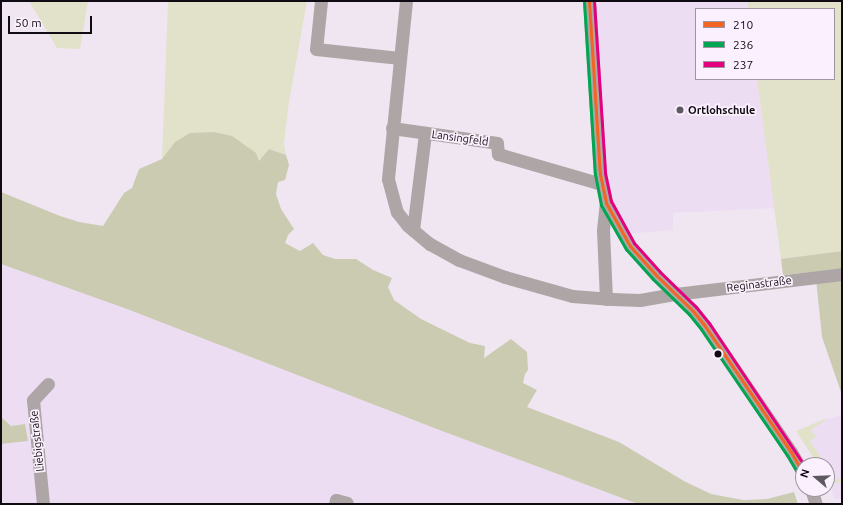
<!DOCTYPE html>
<meta charset="utf-8">
<style>
body{margin:0}
#map{position:relative;width:843px;height:505px;overflow:hidden;background:#efe6f2;font-family:Ubuntu,sans-serif}
div>[style]{position:absolute}
.built>*{inset:0;background:#edddf3}
.green>*{inset:0;background:#e2e2ca}
.forest>*{inset:0;background:#cbcbb2}
.minor>*{height:13px;margin:-6.5px;padding:0 6.5px;transform-origin:6.5px;border-radius:6.5px;background:#aea6a6}
.bus-1>*{height:3px;margin:-1.5px;padding:0 1.5px;transform-origin:1.5px;border-radius:1.5px;background:#f26522}
.bus-2>*{height:3px;margin:-1.5px;padding:0 1.5px;transform-origin:1.5px;border-radius:1.5px;background:#00a651}
.bus-3>*{height:3px;margin:-1.5px;padding:0 1.5px;transform-origin:1.5px;border-radius:1.5px;background:#e5007d}
.dots>*{width:11px;height:11px;translate:-50% -50%;box-sizing:border-box;border:2px solid #fbf1fe;border-radius:50%}
span{translate:-50% -50%;white-space:nowrap;text-align:center;line-height:1.15;-webkit-text-stroke:3.5px #fbf1fe;paint-order:stroke}
.poi-label{font-size:11px;color:#100b12;font-weight:700}
.left{translate:0 -50%;text-align:left}
.street-label{font-size:11px;color:#100b12}
.frame{position:absolute;inset:0;border:2px solid #100b12;pointer-events:none}
.legend{position:absolute;left:695px;top:8px;width:140px;height:72px;box-sizing:border-box;background:#fbf1fe;border:1px solid #9d95a0;margin:0;padding:5px 7px;list-style:none;font-size:12px;color:#100b12}
.legend li{display:flex;align-items:center;gap:8px;height:20px}
.legend b{width:20px;border:1px solid #9d95a0}
.north{position:absolute;left:795px;top:457px;width:40px;height:40px;box-sizing:border-box;background:#fbf1fe;border:1px solid #9d95a0;border-radius:50%;rotate:289deg;font-size:11px;font-weight:700;line-height:16px;text-align:center;color:#100b12}
.north::after{content:'';display:block;margin:auto;width:14px;height:18px;background:#5e5860;clip-path:polygon(50% 0,100% 100%,50% 72%,0 100%)}
.scale{position:absolute;left:8px;top:16px;width:84px;height:18px;box-sizing:border-box;border:2px solid #100b12;border-top:0;padding-left:5px;font-size:12px;line-height:14px;white-space:nowrap;color:#100b12;-webkit-text-stroke:3px #fbf1fe;paint-order:stroke}
</style>
<div id="map">
<div class="built">
<div style="clip-path:polygon(591px 1px,747px 1px,748px 9px,696px 9px,696px 79px,757px 79px,775px 208px,673px 213px,673px 230px,626px 234px,608px 203px)"></div>
<div style="clip-path:polygon(1px 264px,127px 309px,442px 431px,638px 504px,1px 504px,1px 444px,28px 441px,1px 417px)"></div>
<div style="clip-path:polygon(842px 415px,842px 477px,836px 481px,810px 441px,815px 436px,811px 430px,826px 419px)"></div>
<div style="clip-path:polygon(842px 482px,842px 499px,834px 499px,830px 484px)"></div>
</div>
<div class="green">
<div style="clip-path:polygon(29px 1px,88px 1px,80px 49px,57px 48px)"></div>
<div style="clip-path:polygon(168px 1px,307px 1px,289px 102px,284px 144px,286px 155px,269px 149px,259px 161px,162px 159px)"></div>
<div style="clip-path:polygon(747px 1px,842px 1px,842px 251px,781px 259px,757px 79px,834px 79px,834px 9px,748px 9px)"></div>
<div style="clip-path:polygon(825px 419px,826px 420px,811px 430px,816px 437px,810px 441px,826px 465px,818px 465px,796px 431px)"></div>
<div style="clip-path:polygon(827px 466px,836px 480px,842px 477px,842px 482px,830px 484px,827px 478px)"></div>
</div>
<div class="forest">
<div style="clip-path:polygon(214px 132px,232px 136px,256px 153px,259px 161px,269px 149px,286px 155px,289px 165px,285px 180px,278px 182px,276px 194px,281px 209px,294px 229px,288px 235px,285px 243px,300px 251px,313px 243px,323px 255px,335px 259px,356px 259px,373px 270px,392px 278px,388px 287px,394px 300px,421px 319px,470px 343px,485px 346px,484px 358px,511px 339px,527px 352px,528px 370px,525px 374px,523px 383px,537px 390px,527px 407px,619px 442px,684px 481px,711px 494px,743px 500px,767px 499px,794px 492px,798px 504px,638px 504px,442px 431px,127px 309px,1px 264px,1px 192px,60px 216px,79px 222px,103px 226px,124px 193px,132px 188px,139px 169px,162px 159px,175px 142px,190px 133px)"></div>
<div style="clip-path:polygon(842px 251px,842px 269px,783px 275px,781px 259px)"></div>
<div style="clip-path:polygon(842px 276px,842px 392px,841px 392px,822px 337px,816px 279px)"></div>
<div style="clip-path:polygon(1px 417px,11px 426px,25px 424px,28px 441px,1px 444px)"></div>
</div>
<div class="minor">
<div style="left:321px;top:1px;width:48px;rotate:95.9deg"></div>
<div style="left:316px;top:49px;width:84px;rotate:6.1deg"></div>
<div style="left:406px;top:1px;width:179px;rotate:95.8deg"></div>
<div style="left:388px;top:179px;width:34px;rotate:75deg"></div>
<div style="left:397px;top:212px;width:16px;rotate:52deg"></div>
<div style="left:407px;top:225px;width:30px;rotate:40deg"></div>
<div style="left:430px;top:244px;width:33px;rotate:29deg"></div>
<div style="left:459px;top:260px;width:49px;rotate:20.3deg"></div>
<div style="left:505px;top:277px;width:70px;rotate:15.8deg"></div>
<div style="left:572px;top:296px;width:40px;rotate:4.3deg"></div>
<div style="left:612px;top:299px;width:28px;rotate:2deg"></div>
<div style="left:640px;top:300px;width:36px;rotate:-10deg"></div>
<div style="left:675px;top:294px;width:168px;rotate:-6.8deg"></div>
<div style="left:589px;top:1px;width:173px;rotate:86.4deg"></div>
<div style="left:600px;top:174px;width:30px;rotate:78deg"></div>
<div style="left:606px;top:203px;width:49px;rotate:60.8deg"></div>
<div style="left:630px;top:246px;width:39px;rotate:48deg"></div>
<div style="left:656px;top:275px;width:52px;rotate:44.2deg"></div>
<div style="left:693px;top:311px;width:19px;rotate:51deg"></div>
<div style="left:705px;top:326px;width:153px;rotate:55.7deg"></div>
<div style="left:791px;top:452px;width:24px;rotate:60deg"></div>
<div style="left:392px;top:128px;width:106px;rotate:8.1deg"></div>
<div style="left:497px;top:143px;width:11px;rotate:85deg"></div>
<div style="left:498px;top:154px;width:107px;rotate:16.2deg"></div>
<div style="left:413px;top:230px;width:98px;rotate:-82.9deg"></div>
<div style="left:606px;top:299px;width:69px;rotate:-92.5deg"></div>
<div style="left:603px;top:230px;width:27px;rotate:-84deg"></div>
<div style="left:811px;top:489px;width:16px;rotate:72deg"></div>
<div style="left:43px;top:504px;width:104px;rotate:-95.5deg"></div>
<div style="left:33px;top:400px;width:22px;rotate:-47deg"></div>
<div style="left:335px;top:504px;width:4px;rotate:-76deg"></div>
<div style="left:336px;top:500px;width:11px;rotate:15deg"></div>
</div>
<div class="bus-1">
<div style="left:589px;top:1px;width:173px;rotate:86.4deg"></div>
<div style="left:600px;top:174px;width:30px;rotate:78deg"></div>
<div style="left:606px;top:203px;width:49px;rotate:60.8deg"></div>
<div style="left:630px;top:246px;width:39px;rotate:48deg"></div>
<div style="left:656px;top:275px;width:52px;rotate:44.2deg"></div>
<div style="left:693px;top:311px;width:19px;rotate:51deg"></div>
<div style="left:705px;top:326px;width:153px;rotate:55.7deg"></div>
<div style="left:791px;top:452px;width:24px;rotate:60deg"></div>
</div>
<div class="bus-2">
<div style="left:584px;top:1px;width:173px;rotate:86.4deg"></div>
<div style="left:595px;top:174px;width:32px;rotate:79deg"></div>
<div style="left:601px;top:205px;width:51px;rotate:60.4deg"></div>
<div style="left:626px;top:249px;width:40px;rotate:48deg"></div>
<div style="left:653px;top:279px;width:50px;rotate:44.2deg"></div>
<div style="left:689px;top:314px;width:19px;rotate:51deg"></div>
<div style="left:701px;top:329px;width:153px;rotate:55.7deg"></div>
<div style="left:787px;top:455px;width:23px;rotate:59deg"></div>
</div>
<div class="bus-3">
<div style="left:594px;top:1px;width:172px;rotate:86.3deg"></div>
<div style="left:605px;top:173px;width:29px;rotate:78deg"></div>
<div style="left:611px;top:201px;width:48px;rotate:61.3deg"></div>
<div style="left:634px;top:243px;width:39px;rotate:48deg"></div>
<div style="left:660px;top:272px;width:50px;rotate:44.2deg"></div>
<div style="left:696px;top:307px;width:21px;rotate:51deg"></div>
<div style="left:709px;top:323px;width:171px;rotate:56.2deg"></div>
</div>
<div class="dots">
<div style="left:680px;top:110px;background:#5e5860"></div>
<div style="left:718px;top:354px;background:#100b12"></div>
</div>
<div class="poi-label">
<span class="left" style="left:688px;top:110px">Ortlohschule</span>
</div>
<div class="street-label">
<span style="left:460px;top:138px;rotate:8deg">Lansingfeld</span>
<span style="left:759px;top:284px;rotate:-7deg">Reginastraße</span>
<span style="left:37px;top:441px;rotate:-96deg">Liebigstraße</span>
</div>
<div class="frame"></div>
<ul class="legend">
<li><b style="height:5px;background:#f26522"></b>210</li>
<li><b style="height:5px;background:#00a651"></b>236</li>
<li><b style="height:5px;background:#e5007d"></b>237</li>
</ul>
<div class="north">N</div>
<div class="scale">50 m</div>
</div>
